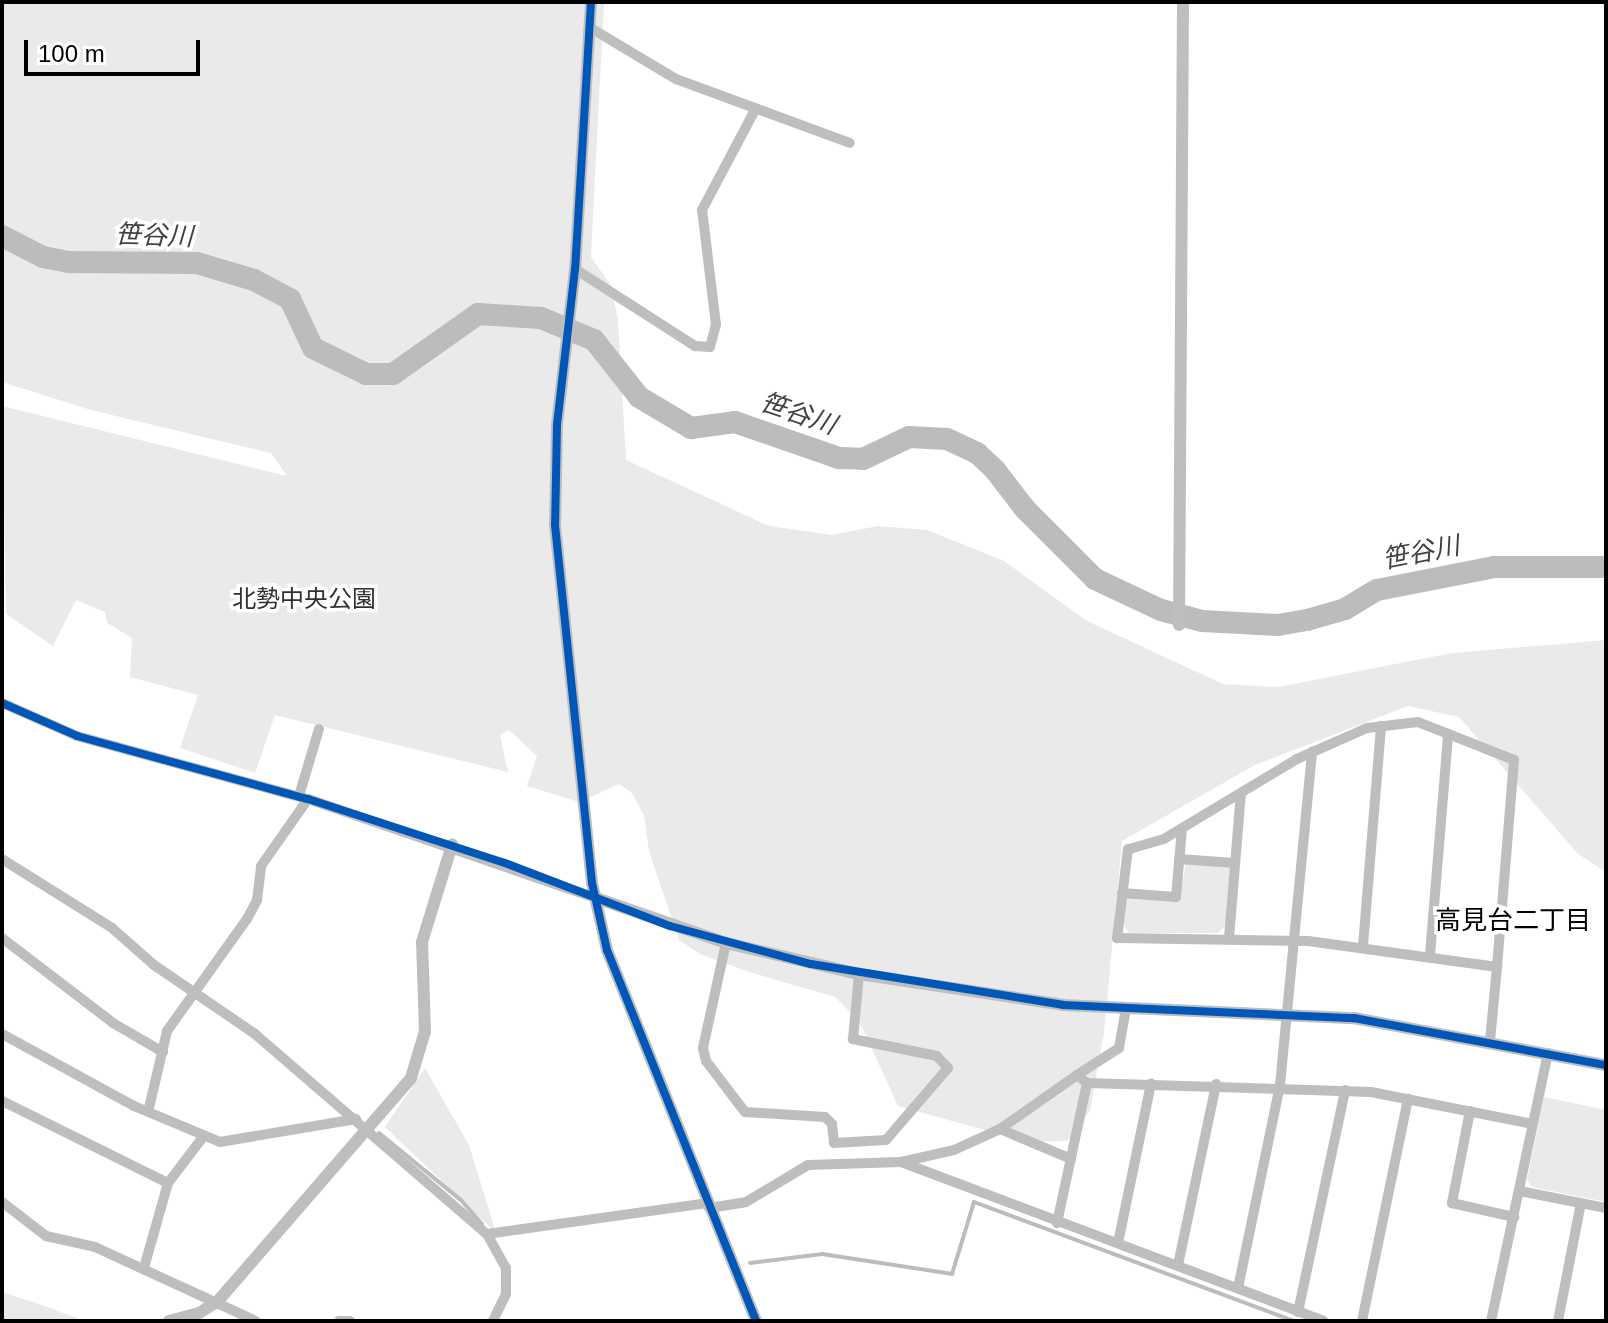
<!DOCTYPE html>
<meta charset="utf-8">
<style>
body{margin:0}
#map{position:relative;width:1608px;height:1323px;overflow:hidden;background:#fff;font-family:Arial,"Noto Sans JP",sans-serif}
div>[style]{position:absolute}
.green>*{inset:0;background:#eaeaea}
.stream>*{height:4px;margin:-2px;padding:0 2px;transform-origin:2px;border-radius:2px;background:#bcbcbc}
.river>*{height:22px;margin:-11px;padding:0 11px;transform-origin:11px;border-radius:11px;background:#bcbcbc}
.minor>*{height:10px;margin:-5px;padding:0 5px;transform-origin:5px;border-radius:5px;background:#bebebe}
.tertiary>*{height:12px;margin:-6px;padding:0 6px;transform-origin:6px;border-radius:6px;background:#bebebe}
.cycleway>*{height:8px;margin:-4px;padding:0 4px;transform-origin:4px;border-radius:4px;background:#0057b8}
span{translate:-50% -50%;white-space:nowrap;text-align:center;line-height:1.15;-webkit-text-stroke:7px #fff;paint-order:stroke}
.park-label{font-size:24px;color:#303030}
.water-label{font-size:26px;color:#414141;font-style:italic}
.neighbourhood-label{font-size:26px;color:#000}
.frame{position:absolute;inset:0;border:4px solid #000;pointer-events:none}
.scale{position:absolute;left:24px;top:40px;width:176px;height:36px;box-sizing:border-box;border:4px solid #000;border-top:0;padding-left:10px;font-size:24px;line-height:28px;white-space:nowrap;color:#000;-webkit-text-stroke:6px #fff;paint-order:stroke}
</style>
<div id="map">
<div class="green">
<div style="clip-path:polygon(2px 2px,604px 2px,591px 257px,610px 284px,618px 319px,626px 460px,769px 526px,832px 535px,878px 526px,927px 530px,1004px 561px,1087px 621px,1223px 684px,1278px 687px,1452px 653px,1606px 640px,1606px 872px,1578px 854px,1459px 717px,1408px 706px,1255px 765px,1122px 841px,1104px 1033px,1090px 1111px,1067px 1141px,1028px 1142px,898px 1106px,859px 1021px,835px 997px,749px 972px,700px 954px,679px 940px,649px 851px,644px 816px,632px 793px,619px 784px,579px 802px,527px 786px,537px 756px,509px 730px,500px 735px,508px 772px,275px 715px,255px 773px,180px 748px,198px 695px,130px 677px,132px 638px,107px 623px,105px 612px,76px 600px,53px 646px,6px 614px,2px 406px,287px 476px,271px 453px,91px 410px,2px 382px)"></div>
<div style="clip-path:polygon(1186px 863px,1230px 866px,1225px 926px,1218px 933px,1129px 933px,1123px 925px,1127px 897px,1179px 901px)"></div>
<div style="clip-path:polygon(425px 1068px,469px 1145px,496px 1233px,385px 1127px)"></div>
<div style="clip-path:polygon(1544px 1097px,1606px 1110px,1606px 1202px,1532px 1187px,1527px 1180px)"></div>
<div style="clip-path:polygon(2px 1292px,45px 1306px,85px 1321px,2px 1321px)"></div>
</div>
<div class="stream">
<div style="left:379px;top:1133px;width:106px;rotate:39.3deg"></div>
<div style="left:461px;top:1200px;width:32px;rotate:49deg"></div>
<div style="left:750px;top:1263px;width:73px;rotate:-7.1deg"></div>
<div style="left:822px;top:1254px;width:132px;rotate:8.7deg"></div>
<div style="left:952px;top:1274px;width:75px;rotate:-73deg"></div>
<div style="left:974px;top:1202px;width:341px;rotate:20.4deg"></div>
</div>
<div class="river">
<div style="left:2px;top:236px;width:46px;rotate:27.1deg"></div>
<div style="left:43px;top:257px;width:26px;rotate:11deg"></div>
<div style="left:69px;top:262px;width:128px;rotate:0.4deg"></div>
<div style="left:197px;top:263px;width:59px;rotate:16.6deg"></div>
<div style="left:254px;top:280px;width:41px;rotate:27.8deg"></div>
<div style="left:290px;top:299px;width:54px;rotate:64.9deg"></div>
<div style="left:313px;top:348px;width:59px;rotate:26.1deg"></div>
<div style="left:366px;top:374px;width:27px"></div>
<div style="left:393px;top:374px;width:104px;rotate:-35.2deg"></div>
<div style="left:478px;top:314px;width:63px;rotate:3.6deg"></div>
<div style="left:541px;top:318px;width:57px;rotate:22.5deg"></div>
<div style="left:594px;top:340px;width:73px;rotate:51.7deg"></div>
<div style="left:639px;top:397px;width:61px;rotate:30.8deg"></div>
<div style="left:691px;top:428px;width:44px;rotate:-7.8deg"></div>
<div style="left:735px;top:422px;width:110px;rotate:19.1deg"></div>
<div style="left:839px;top:458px;width:24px;rotate:2deg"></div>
<div style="left:863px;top:459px;width:51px;rotate:-25.6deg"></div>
<div style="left:909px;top:437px;width:38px;rotate:3deg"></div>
<div style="left:947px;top:439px;width:33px;rotate:25deg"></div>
<div style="left:977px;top:453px;width:25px;rotate:43deg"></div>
<div style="left:995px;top:470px;width:49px;rotate:52.4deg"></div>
<div style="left:1025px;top:509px;width:99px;rotate:45deg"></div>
<div style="left:1095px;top:579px;width:73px;rotate:25.2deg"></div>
<div style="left:1161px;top:610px;width:42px;rotate:15deg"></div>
<div style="left:1202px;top:621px;width:76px;rotate:3deg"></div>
<div style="left:1278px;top:625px;width:29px;rotate:-10deg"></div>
<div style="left:1307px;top:620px;width:40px;rotate:-16deg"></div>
<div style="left:1345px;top:609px;width:37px;rotate:-31deg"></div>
<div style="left:1377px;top:590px;width:119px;rotate:-11.1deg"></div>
<div style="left:1494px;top:567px;width:112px"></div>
</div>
<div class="minor">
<div style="left:589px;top:27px;width:101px;rotate:30.9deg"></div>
<div style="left:676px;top:79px;width:185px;rotate:20.2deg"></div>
<div style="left:575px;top:269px;width:143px;rotate:32.7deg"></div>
<div style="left:695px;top:346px;width:15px;rotate:4deg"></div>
<div style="left:710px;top:347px;width:23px;rotate:-75deg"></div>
<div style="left:716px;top:325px;width:116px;rotate:-96.9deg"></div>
<div style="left:702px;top:210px;width:115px;rotate:-62.1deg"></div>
<div style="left:2px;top:703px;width:82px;rotate:23.7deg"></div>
<div style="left:77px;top:736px;width:239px;rotate:15.3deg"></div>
<div style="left:308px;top:799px;width:305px;rotate:19deg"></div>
<div style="left:299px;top:796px;width:70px;rotate:-73.4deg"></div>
<div style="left:2px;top:859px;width:130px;rotate:32.1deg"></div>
<div style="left:112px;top:928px;width:56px;rotate:41.4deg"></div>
<div style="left:154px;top:965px;width:122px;rotate:34.3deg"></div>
<div style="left:255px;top:1034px;width:306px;rotate:40.8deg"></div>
<div style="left:487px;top:1234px;width:39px;rotate:61deg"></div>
<div style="left:506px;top:1268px;width:26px;rotate:90deg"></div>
<div style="left:506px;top:1294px;width:30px;rotate:116deg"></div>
<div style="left:1179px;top:859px;width:56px;rotate:4.1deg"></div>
<div style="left:1122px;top:893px;width:54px;rotate:4.2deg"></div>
<div style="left:1176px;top:897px;width:68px;rotate:-85deg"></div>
<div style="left:2px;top:938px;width:140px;rotate:37.4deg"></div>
<div style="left:113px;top:1023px;width:58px;rotate:30.1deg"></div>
<div style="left:1229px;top:938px;width:145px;rotate:-85.3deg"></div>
<div style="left:726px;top:943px;width:107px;rotate:102.4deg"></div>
<div style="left:703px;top:1048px;width:13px;rotate:77deg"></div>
<div style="left:706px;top:1061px;width:64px;rotate:52.6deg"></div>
<div style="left:745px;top:1112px;width:80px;rotate:3.6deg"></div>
<div style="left:825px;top:1117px;width:10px;rotate:45deg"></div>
<div style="left:832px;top:1124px;width:19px;rotate:84deg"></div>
<div style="left:834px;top:1143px;width:52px;rotate:-3.3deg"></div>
<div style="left:886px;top:1140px;width:95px;rotate:-49.3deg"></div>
<div style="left:948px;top:1068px;width:16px;rotate:-133deg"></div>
<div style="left:937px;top:1056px;width:86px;rotate:-168.6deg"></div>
<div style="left:853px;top:1039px;width:65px;rotate:-84.7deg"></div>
<div style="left:1363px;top:946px;width:221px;rotate:-85.3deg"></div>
<div style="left:1430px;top:955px;width:222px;rotate:-85.3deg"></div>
<div style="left:2px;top:1034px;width:150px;rotate:28.6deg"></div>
<div style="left:134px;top:1106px;width:93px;rotate:22.7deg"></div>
<div style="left:220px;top:1142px;width:138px;rotate:-9.6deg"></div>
<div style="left:1490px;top:1041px;width:74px;rotate:-84.6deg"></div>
<div style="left:1497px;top:967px;width:208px;rotate:-85.3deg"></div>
<div style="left:1514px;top:760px;width:103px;rotate:-158.4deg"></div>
<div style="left:1418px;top:722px;width:51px;rotate:173.3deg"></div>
<div style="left:1367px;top:728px;width:77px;rotate:156.1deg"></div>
<div style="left:1297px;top:759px;width:155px;rotate:149deg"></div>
<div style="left:1164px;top:839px;width:37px;rotate:164deg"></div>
<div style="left:1128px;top:849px;width:90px;rotate:97deg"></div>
<div style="left:1117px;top:938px;width:191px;rotate:0.9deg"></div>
<div style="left:1308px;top:941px;width:191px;rotate:7.8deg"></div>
<div style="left:1077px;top:1075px;width:50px;rotate:-32.7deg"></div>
<div style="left:1119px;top:1048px;width:39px;rotate:-80deg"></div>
<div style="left:2px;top:1101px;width:185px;rotate:26.3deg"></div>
<div style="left:168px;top:1183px;width:88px;rotate:105.8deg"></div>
<div style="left:149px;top:1108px;width:79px;rotate:-76.8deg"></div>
<div style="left:167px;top:1031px;width:138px;rotate:-54.5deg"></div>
<div style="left:247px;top:919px;width:21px;rotate:-62deg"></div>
<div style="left:257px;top:900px;width:34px;rotate:-83deg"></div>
<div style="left:261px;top:866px;width:82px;rotate:-55deg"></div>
<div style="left:1470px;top:1111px;width:94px;rotate:101.1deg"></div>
<div style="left:1452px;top:1203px;width:64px;rotate:12.7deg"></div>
<div style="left:1000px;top:1129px;width:77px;rotate:22.9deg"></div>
<div style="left:901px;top:1162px;width:54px;rotate:-12.8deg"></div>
<div style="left:954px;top:1150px;width:51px;rotate:-24.5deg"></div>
<div style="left:1000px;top:1129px;width:94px;rotate:-35deg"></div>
<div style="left:1077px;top:1075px;width:13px;rotate:39deg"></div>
<div style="left:1087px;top:1083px;width:284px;rotate:1.8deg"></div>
<div style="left:1371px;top:1092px;width:165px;rotate:11.2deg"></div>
<div style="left:168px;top:1183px;width:58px;rotate:-52.7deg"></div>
<div style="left:1520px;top:1191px;width:88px;rotate:11.2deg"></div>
<div style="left:2px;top:1202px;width:56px;rotate:37.7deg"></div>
<div style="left:46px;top:1236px;width:50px;rotate:12.7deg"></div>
<div style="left:95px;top:1247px;width:177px;rotate:24.7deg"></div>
<div style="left:709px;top:1208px;width:37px;rotate:-9deg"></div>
<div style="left:746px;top:1202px;width:72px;rotate:-30.8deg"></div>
<div style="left:808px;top:1165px;width:93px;rotate:-1.8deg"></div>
<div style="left:901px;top:1162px;width:451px;rotate:20.6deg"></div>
<div style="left:1057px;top:1223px;width:143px;rotate:-77.9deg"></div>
<div style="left:487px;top:1234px;width:222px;rotate:-8deg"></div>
<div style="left:1118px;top:1243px;width:163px;rotate:-78.3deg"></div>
<div style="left:1178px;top:1265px;width:185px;rotate:-78.1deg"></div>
<div style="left:1238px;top:1288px;width:207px;rotate:-78.3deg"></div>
<div style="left:1280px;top:1085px;width:335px;rotate:-84.5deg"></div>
<div style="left:1298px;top:1312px;width:227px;rotate:-78deg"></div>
<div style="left:339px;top:1321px;width:11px"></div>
<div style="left:1362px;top:1321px;width:227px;rotate:-78.3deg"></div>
<div style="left:1491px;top:1321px;width:274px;rotate:-78deg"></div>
<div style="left:1558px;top:1321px;width:120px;rotate:-79deg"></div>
</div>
<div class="tertiary">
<div style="left:591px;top:2px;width:267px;rotate:93.4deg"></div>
<div style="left:575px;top:269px;width:157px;rotate:96.6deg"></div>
<div style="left:557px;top:425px;width:100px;rotate:91.1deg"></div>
<div style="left:555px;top:525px;width:360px;rotate:84.1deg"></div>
<div style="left:592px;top:883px;width:69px;rotate:77.4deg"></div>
<div style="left:607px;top:950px;width:400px;rotate:68.1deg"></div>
<div style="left:1179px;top:625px;width:623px;rotate:-89.63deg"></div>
<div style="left:596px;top:898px;width:138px;rotate:19.1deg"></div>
<div style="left:726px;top:943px;width:137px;rotate:13.1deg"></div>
<div style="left:859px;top:974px;width:206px;rotate:8.6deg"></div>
<div style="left:1063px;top:1005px;width:291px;rotate:2.6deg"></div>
<div style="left:1354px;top:1018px;width:256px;rotate:10.6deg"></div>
<div style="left:169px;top:1321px;width:31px;rotate:-15deg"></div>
<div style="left:199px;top:1313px;width:22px;rotate:-32deg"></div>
<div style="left:218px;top:1301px;width:295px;rotate:-49.1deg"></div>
<div style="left:411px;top:1078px;width:49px;rotate:-73.4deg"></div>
<div style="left:425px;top:1031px;width:89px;rotate:-91.9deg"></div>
<div style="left:422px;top:942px;width:102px;rotate:-72.8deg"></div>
</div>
<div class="cycleway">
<div style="left:591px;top:2px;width:267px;rotate:93.4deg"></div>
<div style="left:575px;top:269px;width:157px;rotate:96.6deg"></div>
<div style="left:557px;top:425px;width:100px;rotate:91.1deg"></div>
<div style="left:555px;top:525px;width:360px;rotate:84.1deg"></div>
<div style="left:592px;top:883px;width:69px;rotate:77.4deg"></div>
<div style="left:607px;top:950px;width:400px;rotate:68.1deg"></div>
<div style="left:2px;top:703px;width:82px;rotate:23.7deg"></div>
<div style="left:77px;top:736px;width:239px;rotate:15.3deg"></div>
<div style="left:308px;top:799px;width:207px;rotate:18deg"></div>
<div style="left:505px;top:863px;width:177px;rotate:20.9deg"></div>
<div style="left:670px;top:926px;width:146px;rotate:15.1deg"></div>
<div style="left:811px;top:964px;width:255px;rotate:9.2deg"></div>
<div style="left:1063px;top:1005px;width:291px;rotate:2.6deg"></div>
<div style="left:1354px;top:1018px;width:256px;rotate:10.6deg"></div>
</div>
<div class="park-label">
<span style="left:304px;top:599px">北勢中央公園</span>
</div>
<div class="water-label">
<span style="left:154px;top:236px;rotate:2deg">笹谷川</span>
<span style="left:798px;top:414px;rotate:19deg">笹谷川</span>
<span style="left:1421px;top:553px;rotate:-11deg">笹谷川</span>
</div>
<div class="neighbourhood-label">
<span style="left:1513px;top:921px">高見台二丁目</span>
</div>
<div class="frame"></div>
<div class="scale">100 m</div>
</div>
